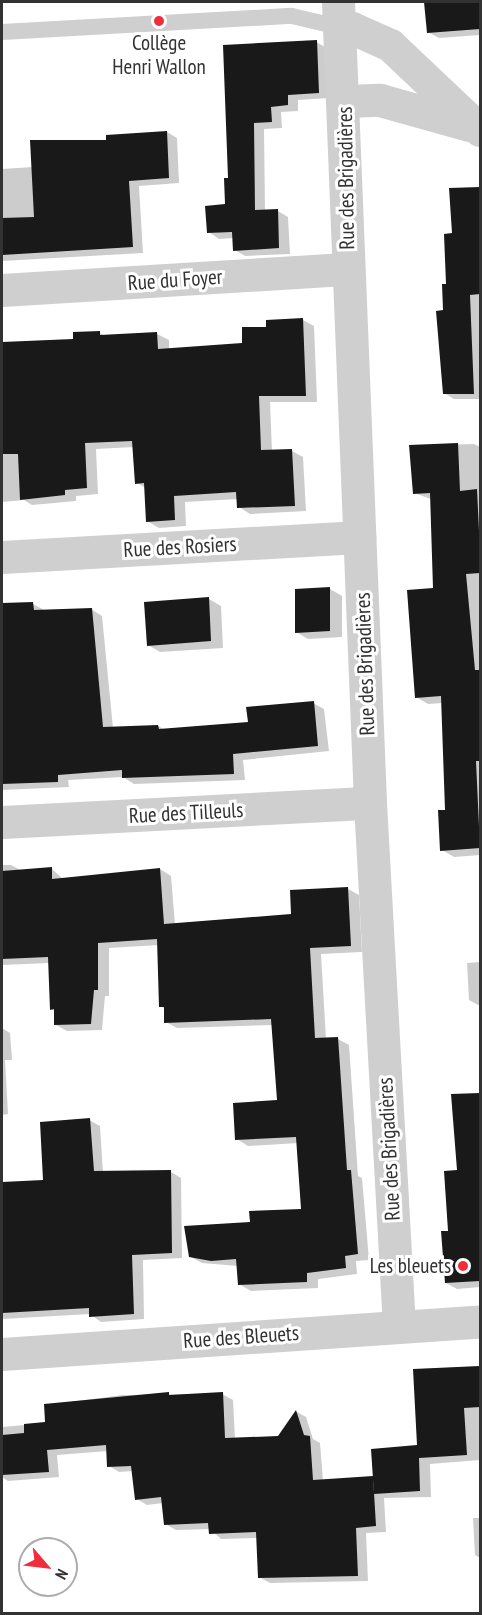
<!DOCTYPE html>
<meta charset="utf-8">
<style>
body{margin:0}
#map{position:relative;width:482px;height:1615px;overflow:hidden;background:#fff;font-family:"PT Sans Narrow",sans-serif}
div>[style]{position:absolute}
.shadow>*{inset:0;background:#0003}
.building>*{inset:0;background:#191919}
.lane>*{height:16px;margin:-8px;padding:0 8px;transform-origin:8px;border-radius:8px;background:#cfcfcf}
.street>*{height:33px;margin:-16.5px;padding:0 16.5px;transform-origin:16.5px;border-radius:16.5px;background:#cfcfcf}
.dots>*{width:16px;height:16px;translate:-50% -50%;box-sizing:border-box;border:3px solid #fff;border-radius:50%}
span{translate:-50% -50%;white-space:nowrap;text-align:center;line-height:1.15;-webkit-text-stroke:6px #fff;paint-order:stroke}
.poi-label{font-size:21px;color:#323232}
.right{translate:-100% -50%;text-align:right}
.street-label{font-size:21px;color:#323232}
.frame{position:absolute;inset:0;border:3px solid #323232;pointer-events:none}
.north{position:absolute;left:18px;top:1537px;width:60px;height:60px;box-sizing:border-box;background:#fff;border:2px solid #adadad;border-radius:50%;rotate:118deg;font-size:16px;font-weight:700;line-height:24px;text-align:center;color:#323232}
.north::after{content:'';display:block;margin:auto;width:21px;height:27px;background:#f02d3a;clip-path:polygon(50% 0,100% 100%,50% 72%,0 100%)}
</style>
<div id="map">
<div class="shadow">
<div style="clip-path:polygon(426px 2px,480px 2px,480px 35px,439px 38px,428px 32px)"></div>
<div style="clip-path:polygon(316px 42px,327px 48px,329px 98px,298px 100px,298px 111px,281px 112px,282px 128px,264px 129px,265px 211px,278px 211px,288px 217px,290px 254px,245px 256px,235px 250px,234px 238px,219px 239px,209px 232px,227px 205px,230px 179px,225px 46px)"></div>
<div style="clip-path:polygon(167px 132px,177px 138px,179px 183px,139px 186px,143px 253px,2px 261px,2px 169px,33px 167px,108px 142px)"></div>
<div style="clip-path:polygon(479px 188px,480px 399px,454px 399px,444px 393px,445px 312px,453px 235px)"></div>
<div style="clip-path:polygon(303px 320px,314px 326px,317px 402px,270px 402px,272px 451px,292px 451px,303px 457px,306px 511px,250px 514px,239px 507px,238px 499px,185px 502px,186px 526px,159px 528px,147px 521px,146px 488px,137px 483px,134px 447px,96px 449px,98px 494px,76px 496px,76px 501px,32px 505px,24px 500px,2px 502px,2px 343px,75px 340px,100px 333px,106px 337px,157px 334px,169px 340px,169px 349px,244px 344px,267px 328px)"></div>
<div style="clip-path:polygon(474px 444px,480px 447px,480px 855px,454px 857px,442px 850px,447px 811px,442px 703px,428px 704px,416px 697px,435px 589px,431px 499px,414px 493px,411px 446px)"></div>
<div style="clip-path:polygon(330px 589px,342px 596px,342px 637px,308px 639px,296px 632px)"></div>
<div style="clip-path:polygon(209px 599px,221px 606px,223px 648px,160px 652px,148px 645px)"></div>
<div style="clip-path:polygon(33px 604px,44px 610px,91px 609px,102px 616px,113px 728px,158px 726px,165px 730px,249px 724px,313px 703px,324px 709px,329px 751px,243px 760px,245px 780px,134px 784px,123px 777px,68px 780px,69px 787px,2px 790px,2px 606px)"></div>
<div style="clip-path:polygon(2px 865px,11px 865px,22px 871px,52px 869px,63px 879px,160px 869px,171px 876px,175px 925px,292px 915px,348px 889px,359px 895px,362px 952px,321px 954px,326px 1039px,338px 1039px,349px 1045px,358px 1176px,362px 1178px,369px 1260px,356px 1261px,357px 1274px,318px 1279px,318px 1288px,251px 1291px,239px 1284px,238px 1266px,202px 1263px,191px 1257px,252px 1223px,303px 1211px,298px 1143px,248px 1146px,237px 1139px,279px 1102px,273px 1025px,177px 1028px,166px 1022px,165px 1009px,161px 1006px,159px 945px,109px 948px,109px 996px,105px 996px,102px 1030px,67px 1031px,56px 1025px,55px 1011px,51px 1009px,49px 963px,2px 965px)"></div>
<div style="clip-path:polygon(480px 962px,480px 1006px,469px 1000px,467px 963px)"></div>
<div style="clip-path:polygon(2px 1028px,10px 1033px,12px 1060px,5px 1060px,8px 1114px,2px 1115px)"></div>
<div style="clip-path:polygon(480px 1095px,480px 1287px,457px 1289px,446px 1283px,458px 1172px,453px 1096px)"></div>
<div style="clip-path:polygon(89px 1120px,100px 1126px,103px 1173px,171px 1172px,181px 1178px,182px 1258px,143px 1260px,144px 1319px,101px 1322px,90px 1314px,2px 1319px,2px 1184px,45px 1181px)"></div>
<div style="clip-path:polygon(480px 1366px,480px 1460px,430px 1464px,431px 1497px,384px 1498px,386px 1532px,366px 1533px,368px 1581px,270px 1583px,259px 1577px,258px 1538px,221px 1539px,210px 1529px,176px 1530px,165px 1524px,163px 1503px,147px 1505px,137px 1499px,133px 1471px,119px 1472px,109px 1466px,108px 1451px,57px 1455px,59px 1477px,8px 1481px,2px 1477px,2px 1427px,47px 1423px,46px 1405px,123px 1395px,222px 1394px,233px 1400px,235px 1439px,279px 1437px,297px 1412px,306px 1417px,313px 1439px,320px 1443px,323px 1481px,372px 1478px,419px 1447px,415px 1370px)"></div>
<div style="clip-path:polygon(473px 1518px,480px 1518px,480px 1558px,475px 1555px)"></div>
</div>
<div class="building">
<div style="clip-path:polygon(424px 2px,480px 2px,480px 29px,427px 33px)"></div>
<div style="clip-path:polygon(317px 40px,319px 93px,288px 95px,288px 105px,271px 107px,272px 122px,254px 123px,255px 210px,278px 209px,279px 248px,233px 251px,232px 232px,207px 233px,205px 206px,225px 204px,224px 178px,228px 178px,223px 45px)"></div>
<div style="clip-path:polygon(167px 131px,169px 178px,129px 181px,133px 247px,2px 255px,2px 218px,34px 217px,30px 140px,106px 140px,106px 135px)"></div>
<div style="clip-path:polygon(480px 187px,480px 294px,470px 295px,474px 394px,443px 394px,436px 311px,443px 310px,442px 284px,446px 284px,444px 234px,452px 233px,449px 188px)"></div>
<div style="clip-path:polygon(303px 318px,306px 396px,259px 396px,261px 450px,292px 449px,295px 506px,237px 508px,236px 492px,174px 496px,175px 520px,146px 522px,144px 483px,135px 484px,132px 441px,85px 443px,87px 488px,65px 490px,65px 495px,20px 500px,18px 454px,2px 454px,2px 342px,73px 339px,73px 332px,100px 331px,100px 335px,157px 332px,158px 349px,242px 343px,242px 327px,266px 327px,266px 320px)"></div>
<div style="clip-path:polygon(458px 443px,460px 491px,477px 489px,480px 552px,480px 573px,466px 574px,475px 670px,480px 670px,480px 761px,476px 761px,480px 848px,440px 851px,438px 810px,445px 810px,441px 696px,415px 698px,407px 590px,433px 588px,430px 493px,413px 494px,409px 445px)"></div>
<div style="clip-path:polygon(330px 587px,330px 631px,295px 633px,295px 589px)"></div>
<div style="clip-path:polygon(209px 597px,211px 641px,147px 646px,144px 602px)"></div>
<div style="clip-path:polygon(33px 602px,34px 610px,92px 608px,103px 727px,158px 725px,159px 729px,248px 722px,246px 707px,314px 701px,318px 746px,233px 754px,234px 774px,122px 778px,122px 770px,58px 775px,58px 782px,2px 784px,2px 603px)"></div>
<div style="clip-path:polygon(52px 867px,52px 879px,160px 868px,164px 924px,291px 914px,290px 890px,348px 887px,351px 946px,310px 948px,315px 1038px,338px 1037px,347px 1170px,351px 1170px,358px 1254px,345px 1256px,346px 1268px,307px 1273px,307px 1282px,238px 1285px,236px 1259px,211px 1261px,189px 1257px,184px 1226px,250px 1222px,249px 1211px,301px 1209px,296px 1137px,235px 1140px,233px 1103px,277px 1100px,271px 1019px,164px 1023px,164px 1007px,159px 1007px,157px 939px,98px 943px,98px 990px,94px 990px,91px 1024px,54px 1025px,54px 1009px,50px 1010px,48px 957px,2px 959px,2px 871px)"></div>
<div style="clip-path:polygon(480px 1093px,480px 1281px,445px 1283px,441px 1231px,448px 1231px,444px 1171px,457px 1170px,451px 1094px)"></div>
<div style="clip-path:polygon(90px 1118px,94px 1171px,171px 1170px,172px 1253px,132px 1255px,134px 1314px,89px 1317px,89px 1308px,2px 1313px,2px 1182px,43px 1180px,40px 1122px)"></div>
<div style="clip-path:polygon(480px 1366px,480px 1407px,464px 1408px,467px 1455px,419px 1458px,420px 1491px,374px 1494px,371px 1449px,417px 1445px,413px 1369px)"></div>
<div style="clip-path:polygon(169px 1392px,169px 1395px,223px 1392px,225px 1438px,278px 1436px,296px 1410px,304px 1435px,310px 1436px,313px 1480px,373px 1476px,376px 1526px,356px 1528px,358px 1576px,258px 1578px,256px 1532px,209px 1534px,208px 1523px,164px 1525px,161px 1497px,135px 1500px,131px 1466px,107px 1467px,106px 1445px,47px 1450px,49px 1472px,2px 1475px,2px 1435px,24px 1433px,24px 1424px,45px 1422px,44px 1404px)"></div>
</div>
<div class="lane">
<div style="left:2px;top:32px;width:290px;rotate:-3.2deg"></div>
<div style="left:292px;top:16px;width:48px;rotate:13.2deg"></div>
</div>
<div class="street">
<div style="left:338px;top:2px;width:802px;rotate:87.71deg"></div>
<div style="left:370px;top:803px;width:524px;rotate:86.83deg"></div>
<div style="left:339px;top:27px;width:13px;rotate:4deg"></div>
<div style="left:352px;top:28px;width:42px;rotate:24.1deg"></div>
<div style="left:390px;top:45px;width:124px;rotate:43.4deg"></div>
<div style="left:345px;top:101px;width:35px;rotate:-2deg"></div>
<div style="left:380px;top:100px;width:92px;rotate:15.7deg"></div>
<div style="left:2px;top:290px;width:347px;rotate:-3.5deg"></div>
<div style="left:2px;top:557px;width:358px;rotate:-3.2deg"></div>
<div style="left:2px;top:822px;width:368px;rotate:-3deg"></div>
<div style="left:2px;top:1354px;width:479px;rotate:-3.9deg"></div>
</div>
<div class="dots">
<div style="left:159px;top:21px;background:#f02d3a"></div>
<div style="left:463px;top:1266px;background:#f02d3a"></div>
</div>
<div class="poi-label">
<span style="left:159px;top:55px">Collège<br>Henri Wallon</span>
<span class="right" style="left:451px;top:1266px">Les bleuets</span>
</div>
<div class="street-label">
<span style="left:346px;top:178px;rotate:-91deg">Rue des Brigadières</span>
<span style="left:175px;top:280px;rotate:-4deg">Rue du Foyer</span>
<span style="left:180px;top:547px;rotate:-3deg">Rue des Rosiers</span>
<span style="left:365px;top:664px;rotate:-92deg">Rue des Brigadières</span>
<span style="left:186px;top:813px;rotate:-3deg">Rue des Tilleuls</span>
<span style="left:389px;top:1149px;rotate:-93deg">Rue des Brigadières</span>
<span style="left:241px;top:1337px;rotate:-4deg">Rue des Bleuets</span>
</div>
<div class="frame"></div>
<div class="north">N</div>
</div>
